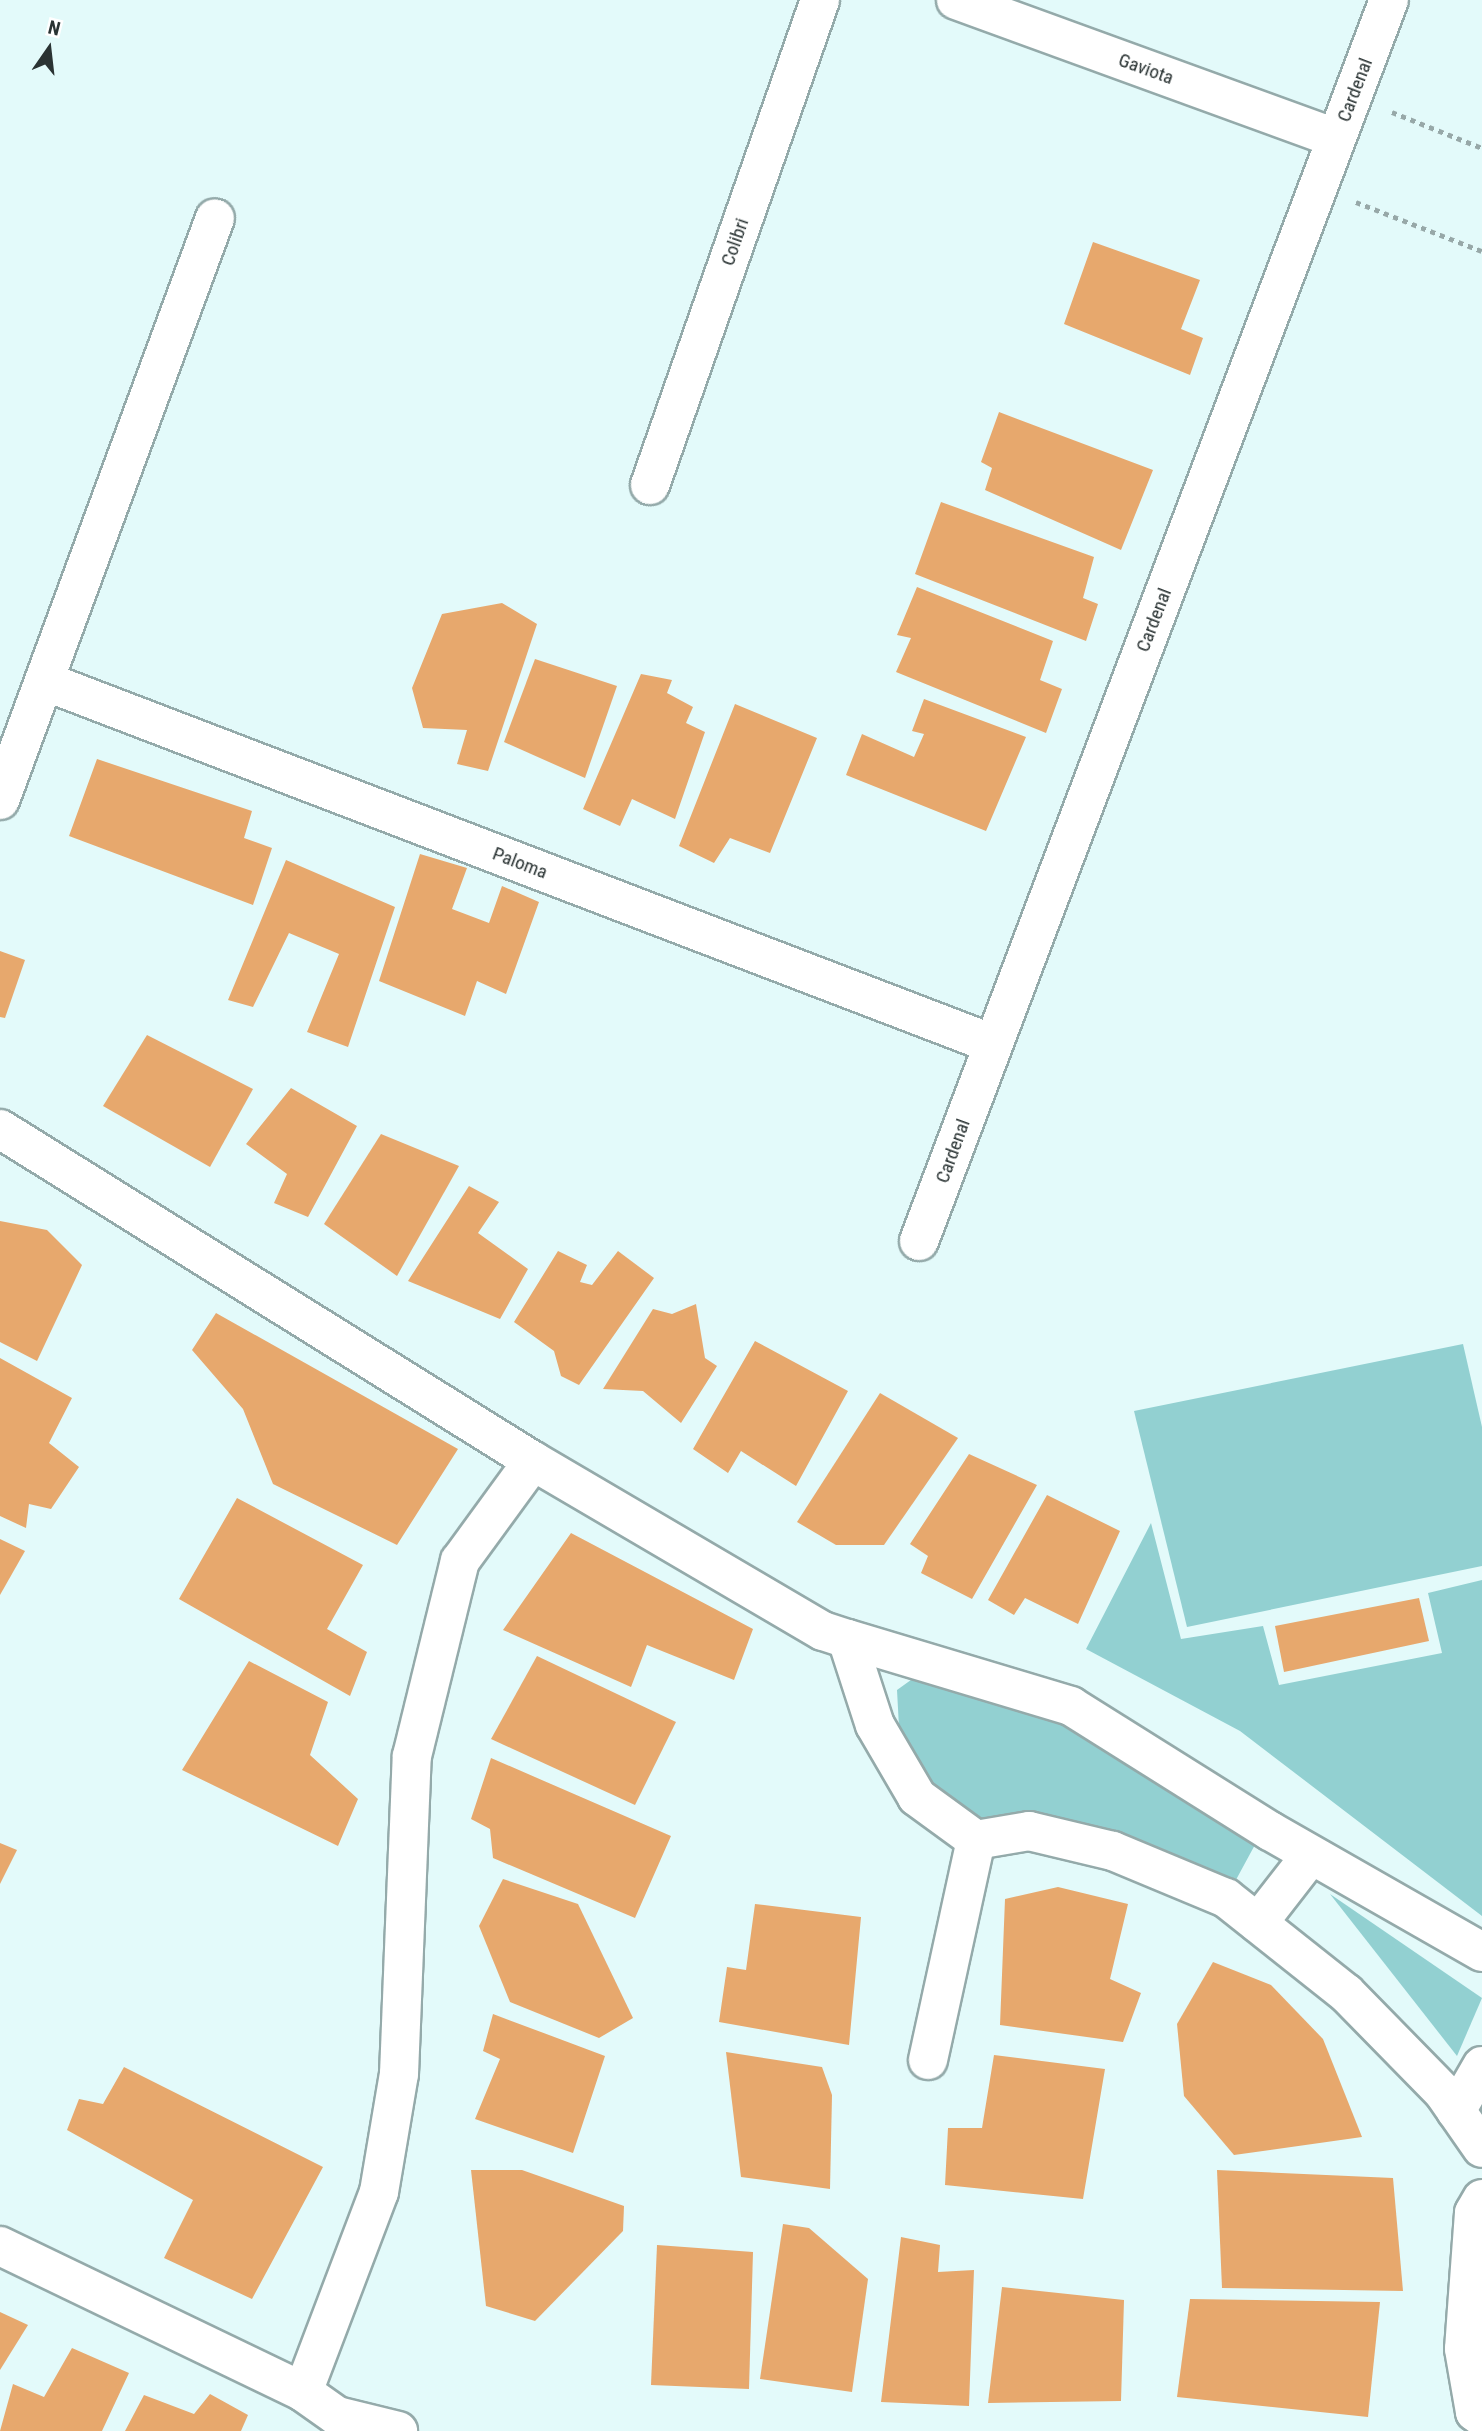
<!DOCTYPE html>
<style>
body{margin:0}
#map{position:relative;width:1482px;height:2431px;overflow:hidden;background:#e3fafa;font-family:"Roboto Condensed",sans-serif}
div>[style]{position:absolute}
.green>*{inset:0;background:#92d0d1}
.building>*{inset:0;background:#e7a86d}
.path>*{height:4.5px;margin-top:-2.25px;transform-origin:0;background:repeating-linear-gradient(90deg,#97a8a8 0 5px,transparent 0 10px)}
.roads{filter:drop-shadow(2px 0 #94aaaa) drop-shadow(-2px 0 #94aaaa) drop-shadow(0 2px #94aaaa) drop-shadow(0 -2px #94aaaa)}
.street>*{height:38px;margin:-19px;padding:0 19px;transform-origin:19px;border-radius:19px;background:#fff}
span{translate:-50% -50%;white-space:nowrap;text-align:center;line-height:1.15;-webkit-text-stroke:5px #fff;paint-order:stroke}
.street-label{font-size:19px;color:#2a3333}
.north{position:absolute;left:14px;top:14px;width:70px;height:70px;-webkit-text-stroke:5px #fff;paint-order:stroke;rotate:14deg;font-size:19px;font-weight:700;line-height:28px;text-align:center;color:#2a3333}
.north::after{content:'';display:block;margin:auto;width:24px;height:32px;background:#2a3333;clip-path:polygon(50% 0,100% 100%,50% 72%,0 100%)}
</style>
<div id="map">
<div class="green">
<div style="clip-path:polygon(1463px 1344px,1482px 1427px,1482px 1566px,1187px 1627px,1134px 1411px)"></div>
<div style="clip-path:polygon(1151px 1523px,1181px 1639px,1263px 1626px,1279px 1685px,1442px 1653px,1428px 1593px,1482px 1580px,1482px 1916px,1240px 1731px,1086px 1649px)"></div>
<div style="clip-path:polygon(929px 1667px,1086px 1715px,1263px 1830px,1231px 1889px,1134px 1858px,975px 1845px,900px 1746px,897px 1690px)"></div>
<div style="clip-path:polygon(1330px 1894px,1482px 1998px,1457px 2056px)"></div>
</div>
<div class="building">
<div style="clip-path:polygon(1093px 242px,1200px 280px,1181px 329px,1203px 338px,1190px 375px,1064px 324px)"></div>
<div style="clip-path:polygon(999px 412px,1153px 470px,1121px 550px,985px 490px,992px 468px,981px 462px)"></div>
<div style="clip-path:polygon(941px 502px,1094px 557px,1083px 598px,1098px 604px,1086px 641px,915px 574px)"></div>
<div style="clip-path:polygon(917px 587px,1053px 641px,1040px 680px,1062px 689px,1046px 733px,896px 672px,911px 638px,897px 635px)"></div>
<div style="clip-path:polygon(502px 603px,537px 624px,488px 771px,457px 764px,467px 730px,423px 728px,412px 688px,442px 614px)"></div>
<div style="clip-path:polygon(535px 659px,617px 686px,585px 778px,504px 742px)"></div>
<div style="clip-path:polygon(641px 674px,672px 680px,667px 693px,693px 707px,686px 723px,705px 732px,675px 819px,632px 799px,620px 826px,583px 809px)"></div>
<div style="clip-path:polygon(924px 699px,1026px 737px,986px 831px,846px 775px,862px 734px,914px 757px,924px 734px,912px 731px)"></div>
<div style="clip-path:polygon(735px 704px,817px 738px,770px 853px,730px 838px,714px 863px,679px 846px)"></div>
<div style="clip-path:polygon(97px 759px,252px 811px,244px 838px,272px 848px,253px 905px,69px 836px)"></div>
<div style="clip-path:polygon(420px 854px,467px 868px,452px 909px,489px 923px,502px 886px,539px 902px,506px 994px,477px 981px,465px 1016px,379px 981px)"></div>
<div style="clip-path:polygon(286px 860px,395px 907px,348px 1047px,307px 1032px,339px 954px,289px 933px,253px 1007px,228px 1000px)"></div>
<div style="clip-path:polygon(0 951px,25px 960px,5px 1018px,0 1017px)"></div>
<div style="clip-path:polygon(147px 1035px,253px 1089px,210px 1167px,103px 1106px)"></div>
<div style="clip-path:polygon(291px 1088px,357px 1126px,308px 1217px,274px 1203px,287px 1174px,246px 1144px)"></div>
<div style="clip-path:polygon(381px 1134px,459px 1166px,397px 1276px,324px 1224px)"></div>
<div style="clip-path:polygon(469px 1186px,499px 1202px,478px 1233px,528px 1269px,500px 1319px,408px 1281px)"></div>
<div style="clip-path:polygon(0 1221px,47px 1230px,82px 1265px,37px 1361px,0 1342px)"></div>
<div style="clip-path:polygon(558px 1251px,587px 1265px,580px 1282px,592px 1285px,618px 1251px,654px 1278px,579px 1385px,561px 1376px,554px 1351px,514px 1322px)"></div>
<div style="clip-path:polygon(696px 1304px,705px 1358px,717px 1366px,681px 1423px,643px 1391px,603px 1389px,653px 1309px,672px 1314px)"></div>
<div style="clip-path:polygon(216px 1313px,458px 1449px,397px 1545px,273px 1484px,243px 1409px,192px 1350px)"></div>
<div style="clip-path:polygon(755px 1341px,848px 1391px,796px 1486px,741px 1451px,728px 1473px,693px 1449px)"></div>
<div style="clip-path:polygon(0 1358px,72px 1398px,49px 1443px,79px 1467px,51px 1509px,29px 1504px,26px 1528px,0 1516px)"></div>
<div style="clip-path:polygon(880px 1393px,958px 1438px,884px 1545px,836px 1545px,797px 1522px)"></div>
<div style="clip-path:polygon(969px 1454px,1037px 1485px,972px 1599px,921px 1573px,928px 1556px,910px 1544px)"></div>
<div style="clip-path:polygon(1047px 1495px,1120px 1531px,1078px 1624px,1025px 1598px,1014px 1615px,988px 1600px)"></div>
<div style="clip-path:polygon(237px 1498px,363px 1565px,327px 1629px,367px 1652px,350px 1696px,179px 1599px)"></div>
<div style="clip-path:polygon(571px 1533px,753px 1629px,734px 1680px,647px 1645px,631px 1687px,503px 1630px)"></div>
<div style="clip-path:polygon(0 1539px,25px 1551px,0 1595px)"></div>
<div style="clip-path:polygon(1419px 1598px,1429px 1641px,1284px 1672px,1275px 1626px)"></div>
<div style="clip-path:polygon(537px 1656px,676px 1722px,635px 1805px,491px 1739px)"></div>
<div style="clip-path:polygon(249px 1661px,328px 1702px,310px 1755px,358px 1799px,338px 1846px,182px 1770px)"></div>
<div style="clip-path:polygon(491px 1758px,671px 1836px,635px 1918px,493px 1858px,490px 1829px,471px 1819px)"></div>
<div style="clip-path:polygon(0 1843px,17px 1850px,0 1884px)"></div>
<div style="clip-path:polygon(503px 1879px,578px 1904px,633px 2018px,599px 2038px,510px 2002px,479px 1926px)"></div>
<div style="clip-path:polygon(1058px 1887px,1128px 1904px,1110px 1979px,1141px 1993px,1123px 2042px,1000px 2025px,1005px 1899px)"></div>
<div style="clip-path:polygon(755px 1904px,861px 1917px,849px 2045px,719px 2022px,727px 1967px,746px 1970px)"></div>
<div style="clip-path:polygon(1213px 1962px,1271px 1985px,1323px 2039px,1362px 2137px,1234px 2155px,1184px 2096px,1177px 2024px)"></div>
<div style="clip-path:polygon(493px 2014px,605px 2056px,573px 2153px,475px 2119px,500px 2059px,483px 2051px)"></div>
<div style="clip-path:polygon(726px 2052px,822px 2067px,832px 2095px,830px 2189px,741px 2177px)"></div>
<div style="clip-path:polygon(994px 2055px,1105px 2069px,1083px 2199px,945px 2185px,948px 2128px,982px 2128px)"></div>
<div style="clip-path:polygon(124px 2067px,323px 2167px,252px 2299px,164px 2258px,193px 2200px,67px 2130px,79px 2099px,103px 2104px)"></div>
<div style="clip-path:polygon(471px 2170px,522px 2170px,624px 2206px,623px 2231px,535px 2321px,486px 2306px)"></div>
<div style="clip-path:polygon(1217px 2170px,1393px 2178px,1403px 2291px,1222px 2288px)"></div>
<div style="clip-path:polygon(783px 2224px,809px 2228px,868px 2279px,852px 2392px,760px 2379px)"></div>
<div style="clip-path:polygon(901px 2237px,940px 2245px,938px 2272px,974px 2270px,969px 2406px,881px 2402px)"></div>
<div style="clip-path:polygon(657px 2245px,753px 2252px,749px 2389px,651px 2385px)"></div>
<div style="clip-path:polygon(1002px 2287px,1124px 2300px,1121px 2401px,988px 2403px)"></div>
<div style="clip-path:polygon(1190px 2299px,1380px 2302px,1368px 2417px,1177px 2397px)"></div>
<div style="clip-path:polygon(0 2312px,28px 2325px,0 2370px)"></div>
<div style="clip-path:polygon(72px 2348px,129px 2373px,102px 2431px,0 2431px,13px 2384px,44px 2397px)"></div>
<div style="clip-path:polygon(210px 2394px,248px 2415px,241px 2431px,125px 2431px,144px 2395px,194px 2414px)"></div>
</div>
<div class="path">
<div style="left:1392px;top:112px;width:97px;rotate:21.8deg"></div>
<div style="left:1356px;top:202px;width:135px;rotate:21.3deg"></div>
</div>
<div class="roads">
<div class="street">
<div style="left:956px;top:0;width:404px;rotate:20deg"></div>
<div style="left:650px;top:485px;width:514px;rotate:-70.68deg"></div>
<div style="left:47px;top:682px;width:1013px;rotate:20.94deg"></div>
<div style="left:0;top:800px;width:620px;rotate:-69.72deg"></div>
<div style="left:0;top:1129px;width:628px;rotate:31.92deg"></div>
<div style="left:533px;top:1461px;width:336px;rotate:30.4deg"></div>
<div style="left:823px;top:1631px;width:25px;rotate:18deg"></div>
<div style="left:919px;top:1241px;width:1327px;rotate:-69.26deg"></div>
<div style="left:1258px;top:1923px;width:86px;rotate:-52.1deg"></div>
<div style="left:1482px;top:1952px;width:244px;rotate:-150.3deg"></div>
<div style="left:1270px;top:1831px;width:235px;rotate:-147.9deg"></div>
<div style="left:1071px;top:1706px;width:234px;rotate:-163.3deg"></div>
<div style="left:847px;top:1639px;width:90px;rotate:72deg"></div>
<div style="left:875px;top:1725px;width:83px;rotate:59.7deg"></div>
<div style="left:917px;top:1797px;width:73px;rotate:36.1deg"></div>
<div style="left:976px;top:1840px;width:54px;rotate:-9.6deg"></div>
<div style="left:1029px;top:1831px;width:86px;rotate:13.4deg"></div>
<div style="left:1113px;top:1851px;width:122px;rotate:22.6deg"></div>
<div style="left:1226px;top:1898px;width:153px;rotate:38.4deg"></div>
<div style="left:1346px;top:1993px;width:139px;rotate:45.6deg"></div>
<div style="left:1443px;top:2092px;width:68px;rotate:55.1deg"></div>
<div style="left:928px;top:2060px;width:225px;rotate:-77.7deg"></div>
<div style="left:1456px;top:2111px;width:52px;rotate:-60deg"></div>
<div style="left:1482px;top:2199px;width:16px;rotate:120deg"></div>
<div style="left:1474px;top:2213px;width:136px;rotate:94.2deg"></div>
<div style="left:1464px;top:2349px;width:64px;rotate:80.1deg"></div>
<div style="left:1475px;top:2412px;width:9px;rotate:36deg"></div>
<div style="left:0;top:2246px;width:336px;rotate:25.7deg"></div>
<div style="left:303px;top:2392px;width:42px;rotate:35.2deg"></div>
<div style="left:337px;top:2416px;width:63px;rotate:13.8deg"></div>
<div style="left:303px;top:2392px;width:214px;rotate:-69.2deg"></div>
<div style="left:379px;top:2192px;width:120px;rotate:-80.4deg"></div>
<div style="left:399px;top:2074px;width:318px;rotate:-87.7deg"></div>
<div style="left:412px;top:1756px;width:201px;rotate:-76.2deg"></div>
<div style="left:460px;top:1561px;width:124px;rotate:-53.9deg"></div>
</div>
</div>
<div class="street-label">
<span style="left:1146px;top:69px;rotate:20deg">Gaviota</span>
<span style="left:1355px;top:90px;rotate:-69deg">Cardenal</span>
<span style="left:735px;top:242px;rotate:-71deg">Colibri</span>
<span style="left:1154px;top:620px;rotate:-69deg">Cardenal</span>
<span style="left:520px;top:863px;rotate:21deg">Paloma</span>
<span style="left:953px;top:1151px;rotate:-70deg">Cardenal</span>
</div>
<div class="north">N</div>
</div>
